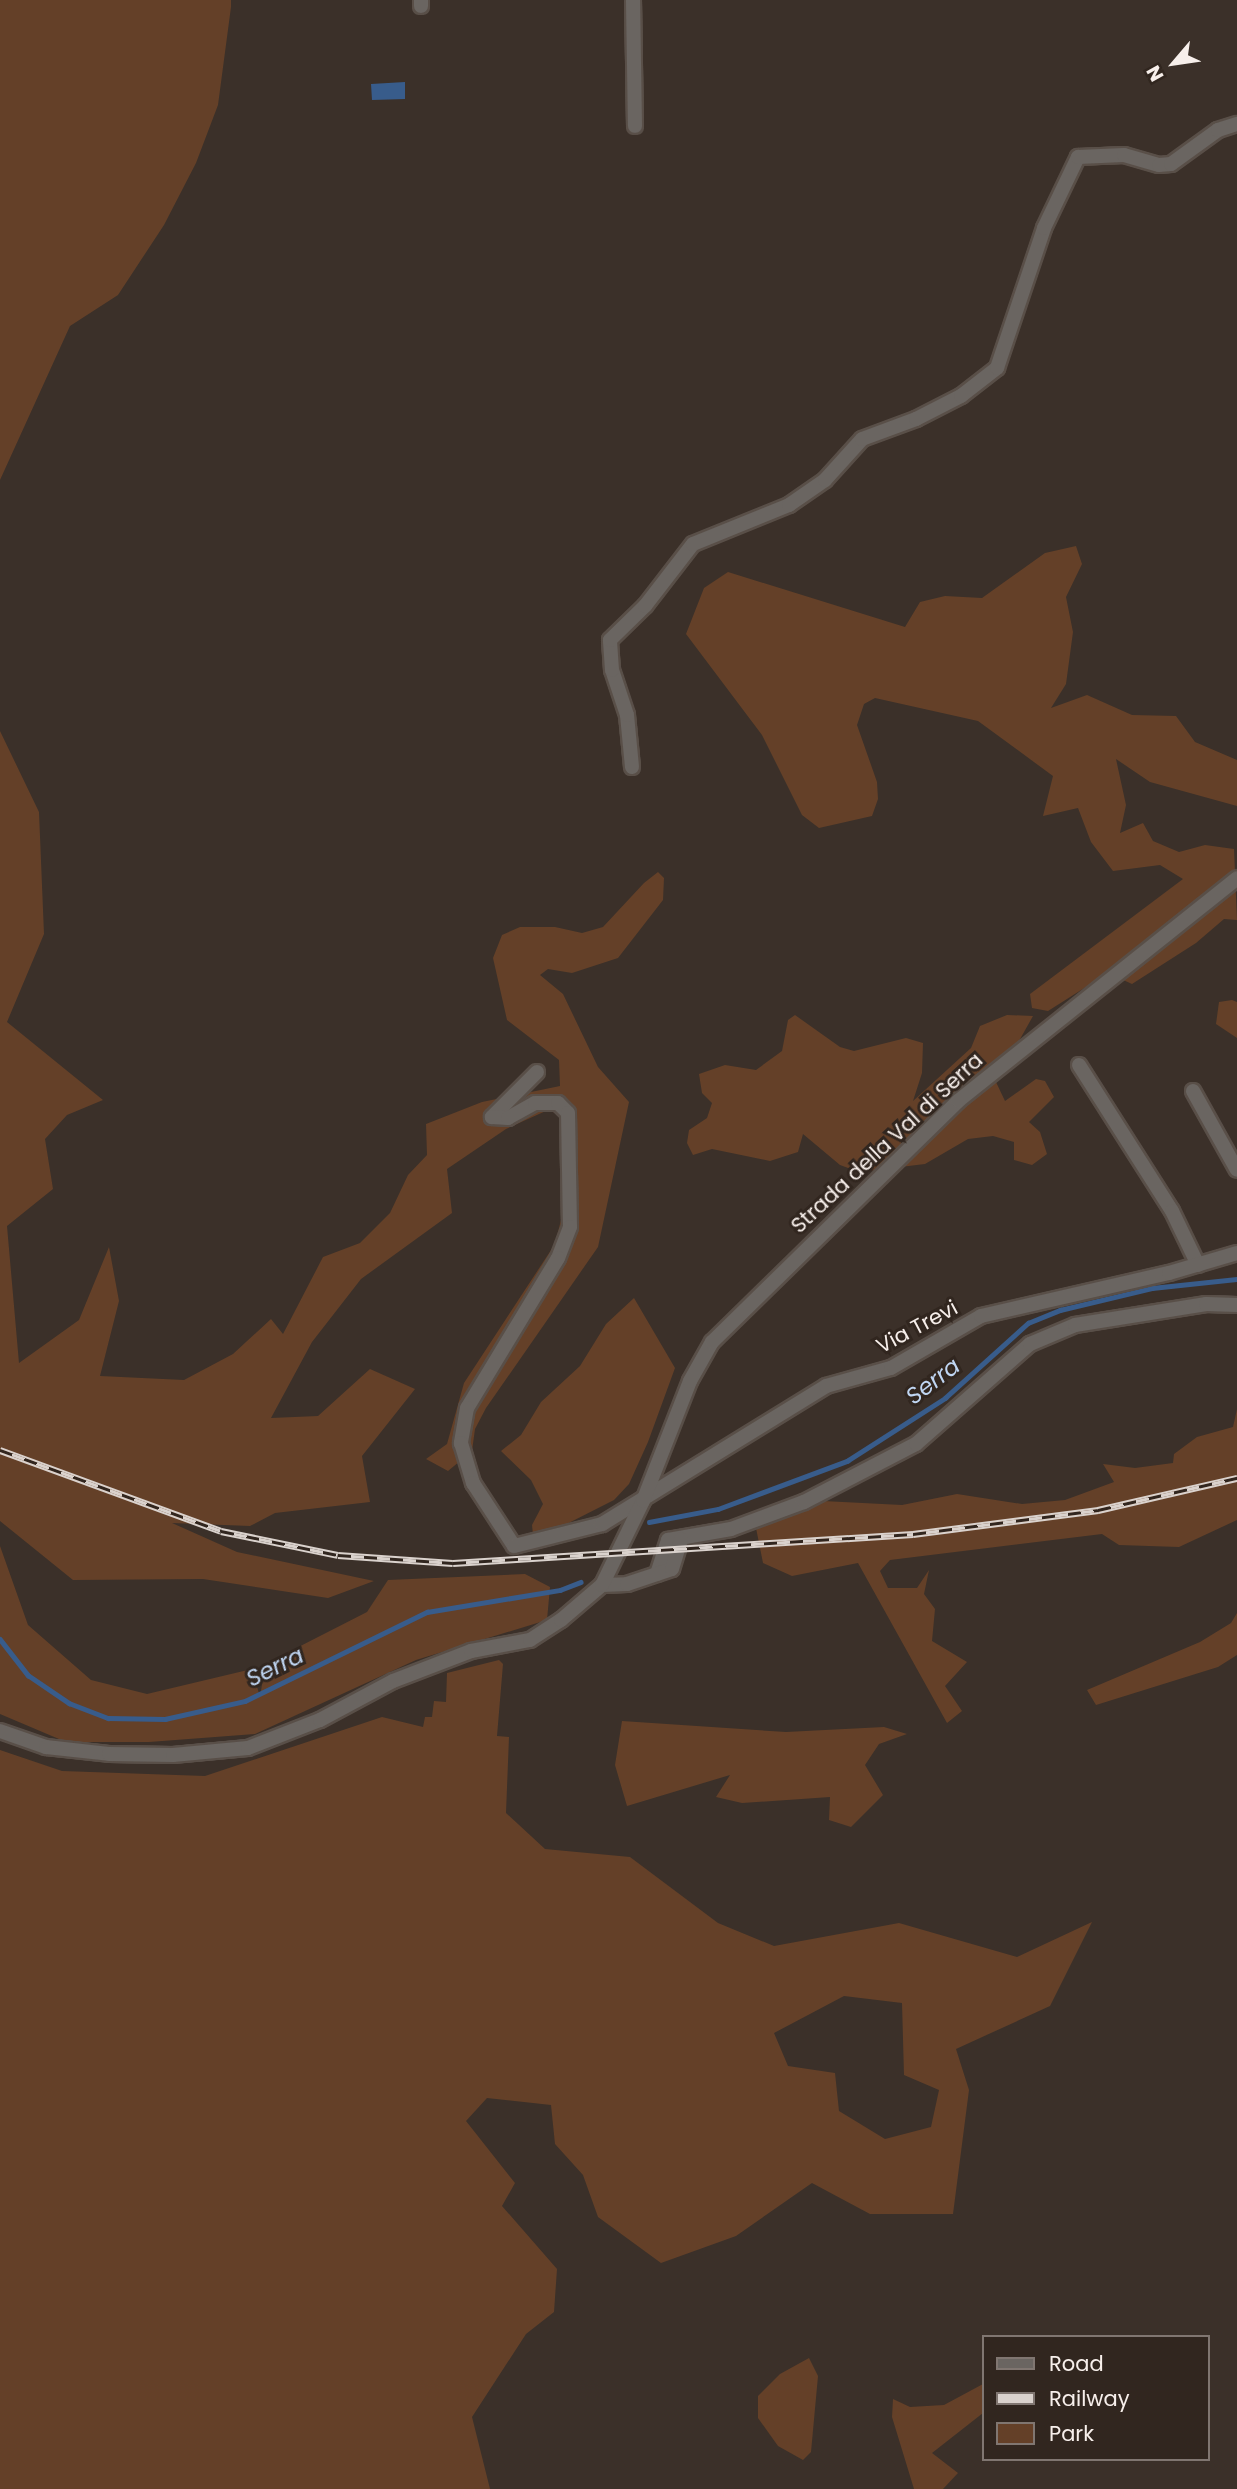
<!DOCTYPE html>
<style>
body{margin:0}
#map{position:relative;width:1237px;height:2489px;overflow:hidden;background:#3b3029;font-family:Poppins,sans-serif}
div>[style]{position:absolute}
.green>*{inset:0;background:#644028}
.water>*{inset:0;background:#385c8b}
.stream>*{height:4.5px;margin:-2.25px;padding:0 2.25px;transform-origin:2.25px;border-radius:2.25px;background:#385c8b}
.roads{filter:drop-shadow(2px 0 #594f48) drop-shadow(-2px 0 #594f48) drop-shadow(0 2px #594f48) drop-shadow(0 -2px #594f48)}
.minor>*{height:14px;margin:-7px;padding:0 7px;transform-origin:7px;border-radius:7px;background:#6a6561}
.rail>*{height:7px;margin-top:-3.5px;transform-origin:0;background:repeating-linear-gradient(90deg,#31261f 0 13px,#dad2cd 0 26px);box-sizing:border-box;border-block:2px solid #dad2cd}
span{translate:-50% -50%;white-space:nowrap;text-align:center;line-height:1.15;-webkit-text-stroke:6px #31261f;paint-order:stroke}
.street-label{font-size:21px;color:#f7efeb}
.water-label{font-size:23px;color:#c0d6f3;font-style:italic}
.legend{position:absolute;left:982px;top:2335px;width:228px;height:126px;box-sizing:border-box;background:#31261f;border:2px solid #807671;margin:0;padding:9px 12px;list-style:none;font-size:21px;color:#f7efeb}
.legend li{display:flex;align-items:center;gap:14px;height:35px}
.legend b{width:35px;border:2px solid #807671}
.north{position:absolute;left:1139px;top:28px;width:70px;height:70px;-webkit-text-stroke:5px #31261f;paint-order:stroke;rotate:241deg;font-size:19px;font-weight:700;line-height:28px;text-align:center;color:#f7efeb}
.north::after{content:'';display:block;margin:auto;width:24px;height:32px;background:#f7efeb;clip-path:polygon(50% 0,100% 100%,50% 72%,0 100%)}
</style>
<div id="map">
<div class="green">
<div style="clip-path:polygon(0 0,231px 0,231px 7px,218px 105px,196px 163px,164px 225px,118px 295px,70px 326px,0 480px)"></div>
<div style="clip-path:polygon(1076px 546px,1082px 564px,1066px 597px,1073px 632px,1066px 684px,1051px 708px,1087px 695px,1132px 715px,1176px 716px,1195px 742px,1237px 760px,1237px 806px,1150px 782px,1116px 759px,1126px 805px,1120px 833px,1143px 823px,1153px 841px,1179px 852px,1205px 845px,1234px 849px,1237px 920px,1224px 919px,1196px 943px,1132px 984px,1108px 973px,1048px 1011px,1032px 1008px,1030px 994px,1183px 879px,1160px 865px,1113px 871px,1091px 842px,1078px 808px,1043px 816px,1053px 776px,978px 721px,875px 698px,864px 704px,857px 725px,877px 782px,878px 799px,872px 816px,819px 828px,802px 815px,762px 735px,686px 634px,704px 588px,728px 572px,905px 627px,920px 602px,945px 596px,982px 598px,1045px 553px)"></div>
<div style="clip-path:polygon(0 731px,39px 812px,44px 934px,7px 1022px,103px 1100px,67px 1115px,45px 1139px,53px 1189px,7px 1226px,19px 1363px,79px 1320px,109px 1247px,119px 1301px,100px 1376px,184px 1380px,233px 1354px,271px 1319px,283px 1334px,323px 1257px,360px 1243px,390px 1213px,408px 1175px,427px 1155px,426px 1124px,482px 1102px,560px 1086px,559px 1060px,507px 1020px,493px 958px,502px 935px,520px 927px,555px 927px,582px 933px,603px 927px,644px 883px,658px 872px,664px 878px,663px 900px,618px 958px,572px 973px,548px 969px,540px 975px,563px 994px,598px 1067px,629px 1102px,598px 1247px,486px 1408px,475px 1429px,472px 1451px,448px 1471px,426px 1459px,447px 1444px,464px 1383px,555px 1244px,561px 1220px,560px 1115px,548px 1110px,506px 1129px,447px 1169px,452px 1213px,361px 1279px,312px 1342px,271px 1418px,318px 1416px,370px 1369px,415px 1389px,362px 1456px,370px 1502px,275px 1513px,250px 1526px,172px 1523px,237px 1552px,374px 1581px,328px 1598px,203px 1579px,73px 1580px,0 1521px)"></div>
<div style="clip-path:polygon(1232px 1000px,1237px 1002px,1237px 1038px,1216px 1024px,1219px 1002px)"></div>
<div style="clip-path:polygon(795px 1015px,840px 1047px,854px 1051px,906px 1038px,923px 1043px,922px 1073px,913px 1101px,971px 1048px,980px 1026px,1007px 1015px,1033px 1016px,996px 1082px,1005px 1101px,1036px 1079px,1045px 1081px,1054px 1097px,1029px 1122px,1040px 1132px,1047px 1154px,1032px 1165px,1014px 1160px,1014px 1142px,993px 1136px,968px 1139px,925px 1164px,859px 1172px,840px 1165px,803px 1134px,798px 1152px,770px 1161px,712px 1149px,693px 1155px,687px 1143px,689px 1130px,707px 1118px,712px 1103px,702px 1093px,699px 1074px,725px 1065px,756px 1070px,782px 1051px,788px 1020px)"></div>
<div style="clip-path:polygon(634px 1298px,675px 1368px,648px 1442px,629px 1484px,614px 1500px,547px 1534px,533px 1535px,532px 1525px,543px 1504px,531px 1480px,501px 1451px,521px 1435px,541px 1402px,580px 1366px,606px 1324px)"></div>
<div style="clip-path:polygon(1237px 1409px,1237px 1520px,1179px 1547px,1119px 1545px,1102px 1534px,890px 1560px,880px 1571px,888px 1588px,917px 1588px,929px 1570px,924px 1594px,935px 1609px,932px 1641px,967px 1662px,945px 1686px,962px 1711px,947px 1723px,858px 1563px,792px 1576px,763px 1563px,756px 1528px,823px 1501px,902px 1505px,957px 1494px,1022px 1504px,1065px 1500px,1114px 1482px,1103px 1464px,1135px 1468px,1173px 1463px,1174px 1454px,1197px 1437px,1233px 1427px)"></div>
<div style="clip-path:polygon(0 1546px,28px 1625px,91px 1680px,147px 1694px,252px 1669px,260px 1697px,264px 1672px,273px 1660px,367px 1612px,388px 1580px,525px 1574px,550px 1587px,547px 1620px,416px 1660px,255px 1734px,149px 1742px,66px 1742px,0 1714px)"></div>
<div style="clip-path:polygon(1237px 1613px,1237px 1655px,1218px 1667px,1096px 1705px,1087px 1690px,1200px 1642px,1231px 1623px)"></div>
<div style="clip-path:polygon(evenodd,499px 1660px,503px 1664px,497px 1736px,509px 1737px,506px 1813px,545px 1849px,630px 1857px,718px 1923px,774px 1946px,899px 1923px,1017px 1957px,1092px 1922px,1050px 2006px,956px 2049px,969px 2090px,953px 2214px,870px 2214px,812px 2183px,736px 2236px,661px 2263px,598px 2217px,583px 2175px,555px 2144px,551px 2105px,487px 2098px,466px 2121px,515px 2183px,502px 2206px,557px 2269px,554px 2312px,526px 2334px,472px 2417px,490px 2489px,0 2489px,0 1750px,62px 1771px,205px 1776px,382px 1717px,423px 1727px,425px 1717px,432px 1717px,434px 1701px,446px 1702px,447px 1673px,499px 1660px,844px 1996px,902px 2003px,904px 2075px,939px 2090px,931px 2127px,885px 2139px,839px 2111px,835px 2073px,788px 2066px,774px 2033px,844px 1996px)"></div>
<div style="clip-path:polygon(622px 1721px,786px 1732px,884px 1727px,907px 1734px,879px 1744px,865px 1765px,883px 1795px,851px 1827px,829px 1820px,830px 1797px,742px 1803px,716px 1797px,730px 1775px,627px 1806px,615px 1765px)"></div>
<div style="clip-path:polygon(809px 2358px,818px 2376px,811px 2452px,803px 2460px,778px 2446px,758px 2418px,758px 2396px,780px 2374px)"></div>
<div style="clip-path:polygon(983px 2384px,983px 2413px,932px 2453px,958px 2473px,943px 2489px,914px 2489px,892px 2417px,893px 2399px,910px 2407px,944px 2405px)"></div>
</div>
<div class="water">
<div style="clip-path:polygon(405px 82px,405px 99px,372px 100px,371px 84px)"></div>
</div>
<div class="stream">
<div style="left:649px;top:1522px;width:70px;rotate:-10.7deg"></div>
<div style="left:718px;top:1509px;width:138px;rotate:-20.4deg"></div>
<div style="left:847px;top:1461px;width:117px;rotate:-32.7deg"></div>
<div style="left:945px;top:1398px;width:112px;rotate:-42.1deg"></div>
<div style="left:1028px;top:1323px;width:35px;rotate:-22deg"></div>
<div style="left:1060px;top:1310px;width:95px;rotate:-13.4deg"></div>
<div style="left:1152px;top:1288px;width:85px;rotate:-6deg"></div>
<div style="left:0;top:1639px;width:46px;rotate:52.1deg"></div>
<div style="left:28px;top:1675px;width:50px;rotate:34.3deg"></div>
<div style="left:69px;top:1703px;width:42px;rotate:21deg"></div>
<div style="left:108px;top:1718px;width:57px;rotate:1deg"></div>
<div style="left:165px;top:1719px;width:82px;rotate:-12.7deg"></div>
<div style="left:245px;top:1701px;width:203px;rotate:-26.1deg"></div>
<div style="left:427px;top:1612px;width:135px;rotate:-9.4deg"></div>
<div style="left:560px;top:1590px;width:22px;rotate:-21deg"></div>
</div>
<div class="roads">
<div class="minor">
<div style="left:421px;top:0;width:6px;rotate:90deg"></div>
<div style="left:633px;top:0;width:126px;rotate:89.1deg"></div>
<div style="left:632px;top:767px;width:52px;rotate:-95.5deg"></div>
<div style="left:627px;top:715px;width:47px;rotate:-108.4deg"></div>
<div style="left:612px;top:670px;width:30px;rotate:-94deg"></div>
<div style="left:610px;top:640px;width:49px;rotate:-44.2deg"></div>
<div style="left:645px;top:606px;width:78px;rotate:-52.3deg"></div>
<div style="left:693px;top:544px;width:104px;rotate:-22.1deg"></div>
<div style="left:789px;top:505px;width:44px;rotate:-34.8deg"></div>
<div style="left:825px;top:480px;width:55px;rotate:-47.9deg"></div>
<div style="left:862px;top:439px;width:58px;rotate:-20.3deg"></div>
<div style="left:916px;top:419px;width:51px;rotate:-27.1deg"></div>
<div style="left:961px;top:396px;width:46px;rotate:-37.9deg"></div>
<div style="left:997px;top:368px;width:148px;rotate:-71.4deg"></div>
<div style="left:1044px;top:228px;width:79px;rotate:-64.4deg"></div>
<div style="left:1078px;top:157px;width:46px;rotate:-2.5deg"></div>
<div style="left:1124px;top:155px;width:36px;rotate:16deg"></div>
<div style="left:1159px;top:165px;width:12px;rotate:-5deg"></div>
<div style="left:1171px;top:164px;width:58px;rotate:-35.9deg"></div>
<div style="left:1218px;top:130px;width:20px;rotate:-18deg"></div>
<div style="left:1079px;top:1065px;width:173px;rotate:57.5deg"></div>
<div style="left:1172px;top:1211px;width:60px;rotate:64.3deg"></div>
<div style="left:537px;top:1072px;width:64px;rotate:135deg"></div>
<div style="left:492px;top:1117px;width:16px;rotate:4deg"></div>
<div style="left:508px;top:1118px;width:31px;rotate:-29deg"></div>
<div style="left:535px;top:1103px;width:23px"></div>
<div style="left:558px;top:1103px;width:14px;rotate:45deg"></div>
<div style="left:568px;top:1113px;width:114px;rotate:89deg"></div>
<div style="left:570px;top:1227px;width:33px;rotate:111deg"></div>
<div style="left:558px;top:1258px;width:175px;rotate:121.2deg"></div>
<div style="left:467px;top:1408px;width:36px;rotate:100deg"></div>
<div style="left:461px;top:1443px;width:42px;rotate:73.3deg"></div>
<div style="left:473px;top:1483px;width:75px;rotate:56.9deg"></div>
<div style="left:514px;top:1546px;width:91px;rotate:-14deg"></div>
<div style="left:602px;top:1524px;width:263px;rotate:-31.6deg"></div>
<div style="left:826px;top:1386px;width:67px;rotate:-15.5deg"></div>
<div style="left:891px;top:1368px;width:104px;rotate:-30deg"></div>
<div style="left:981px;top:1316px;width:193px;rotate:-12.9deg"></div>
<div style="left:1169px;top:1273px;width:71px;rotate:-16.4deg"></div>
<div style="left:1193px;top:1091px;width:90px;rotate:60.9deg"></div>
<div style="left:657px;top:1574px;width:36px;rotate:-72deg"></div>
<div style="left:668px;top:1540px;width:64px;rotate:-9.9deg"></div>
<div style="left:731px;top:1529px;width:78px;rotate:-20.3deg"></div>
<div style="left:804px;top:1502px;width:126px;rotate:-27.4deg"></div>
<div style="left:916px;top:1444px;width:152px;rotate:-41.3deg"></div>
<div style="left:1030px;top:1344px;width:49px;rotate:-22.9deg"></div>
<div style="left:1075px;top:1325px;width:133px;rotate:-9.1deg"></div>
<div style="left:1206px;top:1304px;width:31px;rotate:2deg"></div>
<div style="left:602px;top:1585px;width:25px;rotate:-2deg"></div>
<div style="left:627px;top:1584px;width:47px;rotate:-18.4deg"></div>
<div style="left:672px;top:1569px;width:31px;rotate:-73deg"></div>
<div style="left:0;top:1731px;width:49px;rotate:19.2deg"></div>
<div style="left:46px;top:1747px;width:63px;rotate:6.3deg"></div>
<div style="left:109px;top:1754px;width:64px;rotate:0.9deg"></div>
<div style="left:173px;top:1755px;width:75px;rotate:-5.3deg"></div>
<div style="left:248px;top:1748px;width:77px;rotate:-21.3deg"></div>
<div style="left:320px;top:1720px;width:83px;rotate:-28.1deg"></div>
<div style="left:393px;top:1681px;width:84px;rotate:-21deg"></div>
<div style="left:471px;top:1651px;width:60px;rotate:-10.6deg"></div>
<div style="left:530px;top:1640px;width:37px;rotate:-33deg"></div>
<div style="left:561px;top:1620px;width:54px;rotate:-40.5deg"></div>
<div style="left:602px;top:1585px;width:93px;rotate:-64deg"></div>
<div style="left:643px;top:1501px;width:129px;rotate:-68.6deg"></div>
<div style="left:690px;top:1381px;width:45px;rotate:-60.6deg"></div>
<div style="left:712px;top:1342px;width:344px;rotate:-44.4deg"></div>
<div style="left:958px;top:1101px;width:357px;rotate:-38.6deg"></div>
</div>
</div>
<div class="rail">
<div style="left:0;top:1450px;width:235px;rotate:20.1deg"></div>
<div style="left:221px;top:1531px;width:119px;rotate:11.6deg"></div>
<div style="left:338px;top:1555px;width:115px;rotate:4deg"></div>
<div style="left:453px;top:1563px;width:461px;rotate:-3.6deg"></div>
<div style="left:913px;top:1534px;width:187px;rotate:-7.4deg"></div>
<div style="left:1098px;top:1510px;width:143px;rotate:-13deg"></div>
</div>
<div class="street-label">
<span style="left:887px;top:1143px;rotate:-43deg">Strada della Val di Serra</span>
<span style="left:917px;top:1327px;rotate:-28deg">Via Trevi</span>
</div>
<div class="water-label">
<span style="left:933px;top:1381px;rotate:-37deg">Serra</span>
<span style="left:275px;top:1667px;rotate:-26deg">Serra</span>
</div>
<ul class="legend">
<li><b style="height:9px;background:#6a6561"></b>Road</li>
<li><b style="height:9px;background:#dad2cd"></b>Railway</li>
<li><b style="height:19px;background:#644028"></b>Park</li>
</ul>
<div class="north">N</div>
</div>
